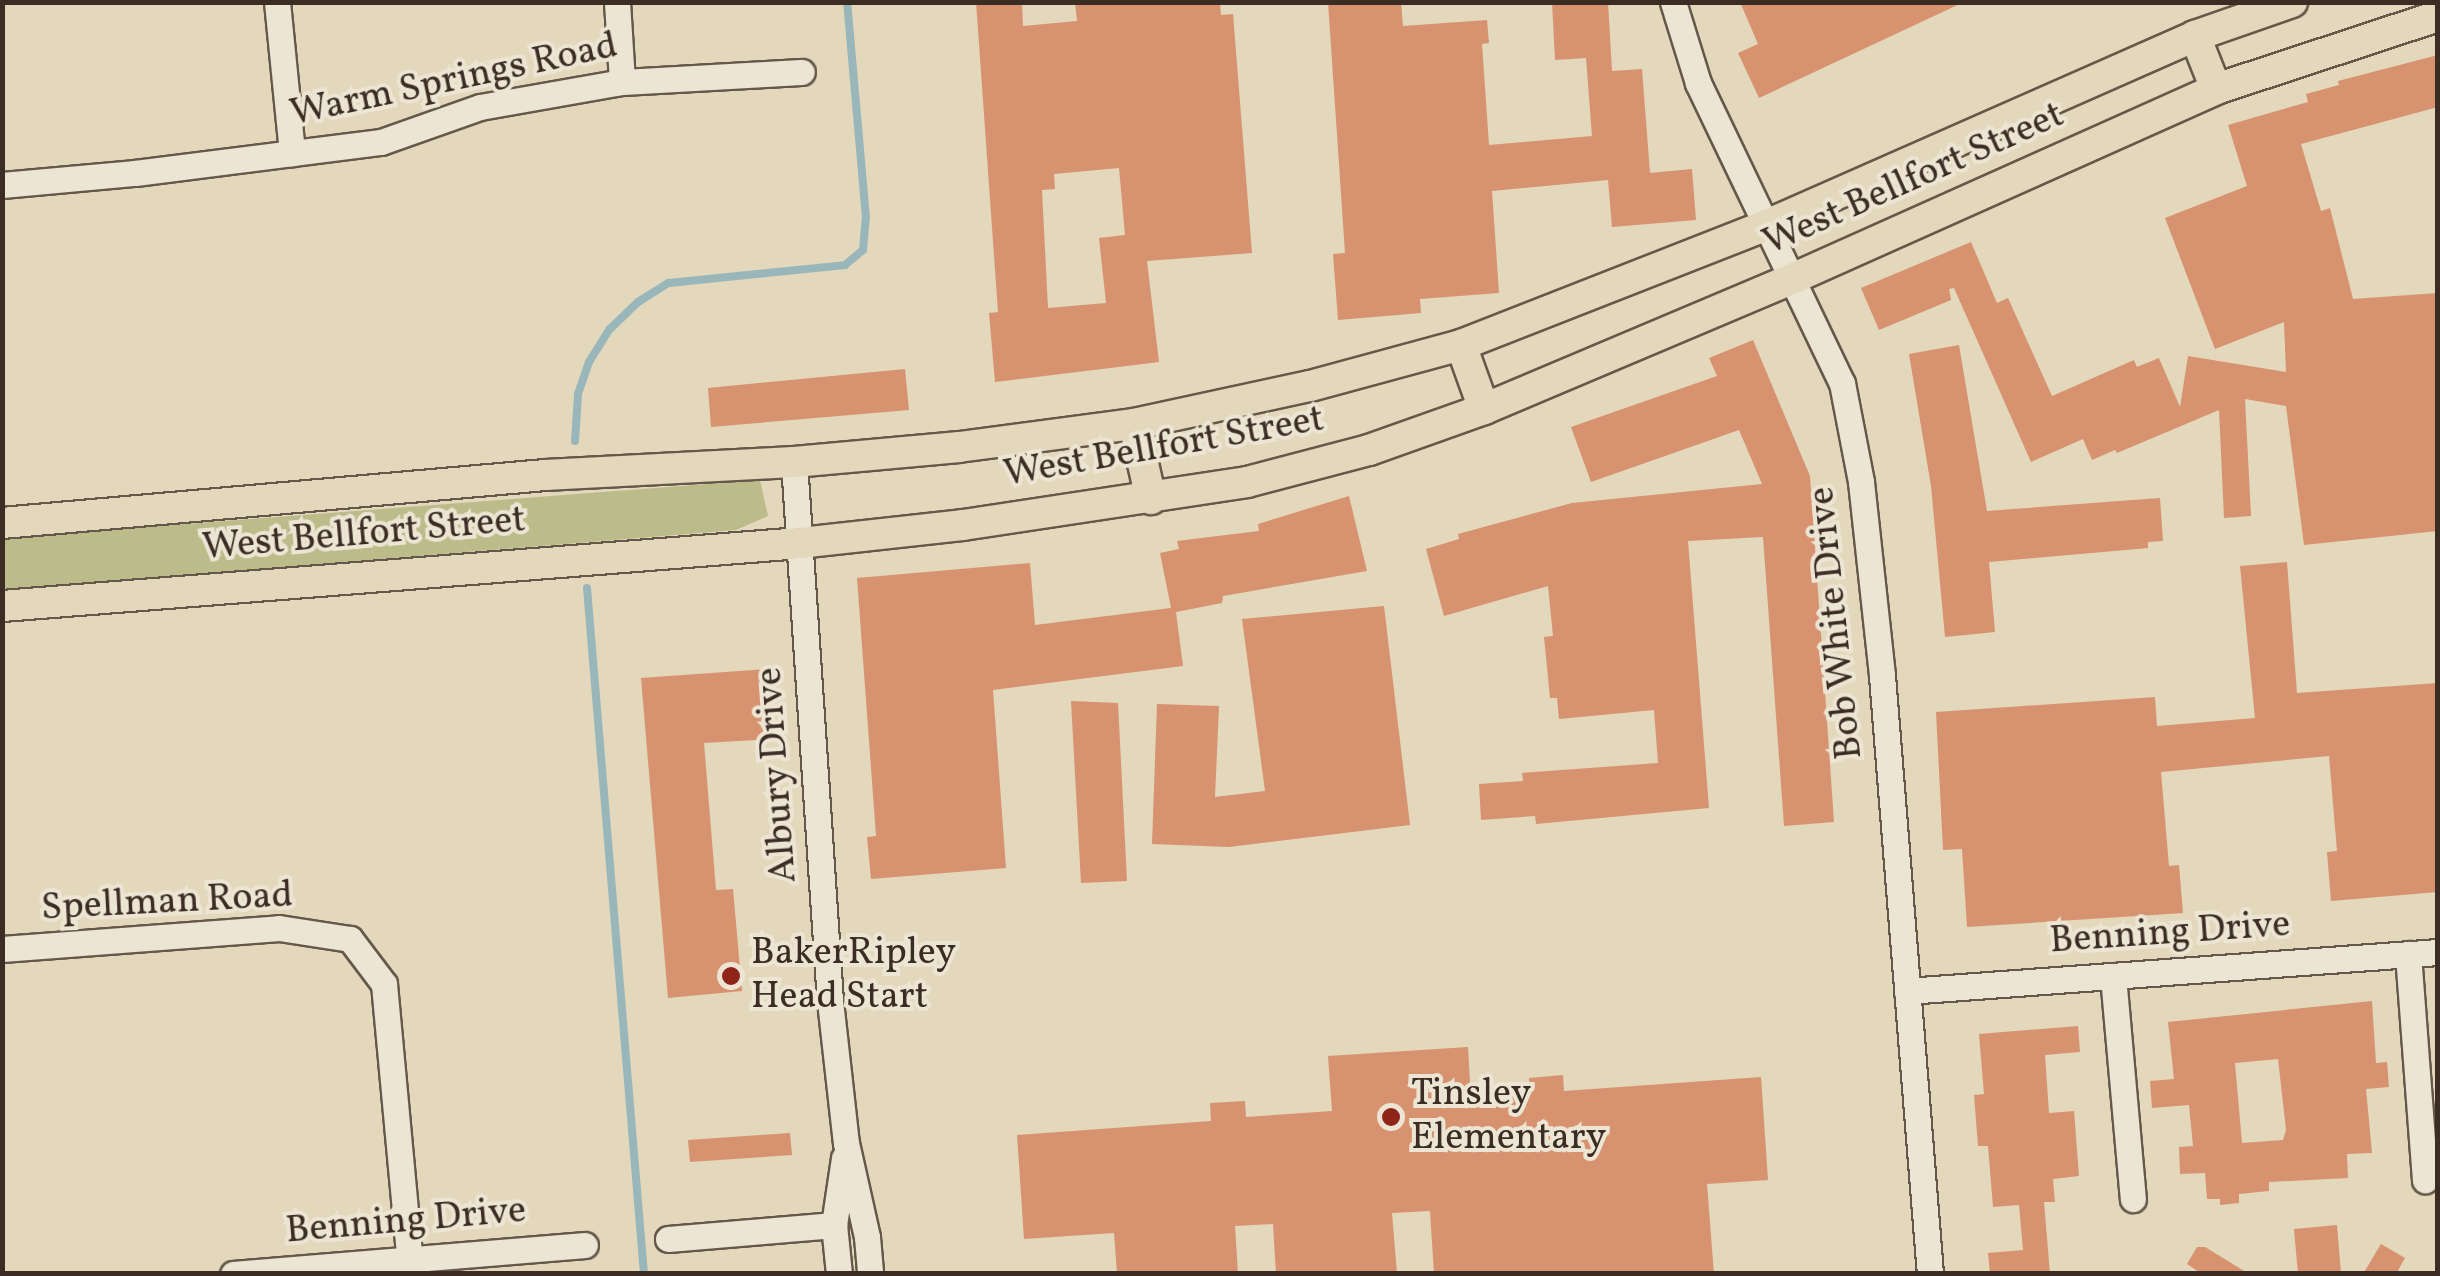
<!DOCTYPE html>
<style>
body{margin:0}
#map{position:relative;width:2440px;height:1276px;overflow:hidden;background:#e3d7bc;font-family:Vollkorn,serif}
div>[style]{position:absolute}
.green>*{inset:0;background:#bcbc8b}
.stream>*{height:8px;margin:-4px;padding:0 4px;transform-origin:4px;border-radius:4px;background:#99b7bb}
.building>*{inset:0;background:#d7926f}
.roads{filter:drop-shadow(2px 0 #65584a) drop-shadow(-2px 0 #65584a) drop-shadow(0 2px #65584a) drop-shadow(0 -2px #65584a)}
.minor>*{height:25px;margin:-12.5px;padding:0 12.5px;transform-origin:12.5px;border-radius:12.5px;background:#ede5d3}
.major>*{height:30px;margin:-15px;padding:0 15px;transform-origin:15px;border-radius:15px;background:#e3d7bc}
.dots>*{width:28px;height:28px;translate:-50% -50%;box-sizing:border-box;border:5px solid #ede5d3;border-radius:50%}
span{translate:-50% -50%;white-space:nowrap;text-align:center;line-height:1.15;-webkit-text-stroke:8px #ede5d3;paint-order:stroke}
.street-label{font-size:38px;color:#3b2d24}
.poi-label{font-size:38px;color:#3b2d24}
.left{translate:0 -50%;text-align:left}
.frame{position:absolute;inset:0;border:5px solid #3b2d24;pointer-events:none}
</style>
<div id="map">
<div class="green">
<div style="clip-path:polygon(760px 480px,768px 516px,736px 530px,3px 590px,3px 538px)"></div>
</div>
<div class="stream">
<div style="left:575px;top:441px;width:47px;rotate:-86.3deg"></div>
<div style="left:578px;top:394px;width:34px;rotate:-71deg"></div>
<div style="left:589px;top:362px;width:39px;rotate:-58deg"></div>
<div style="left:610px;top:329px;width:39px;rotate:-44deg"></div>
<div style="left:638px;top:302px;width:36px;rotate:-32deg"></div>
<div style="left:669px;top:283px;width:177px;rotate:-5.8deg"></div>
<div style="left:845px;top:265px;width:23px;rotate:-40deg"></div>
<div style="left:863px;top:250px;width:32px;rotate:-85deg"></div>
<div style="left:866px;top:218px;width:217px;rotate:-95deg"></div>
<div style="left:587px;top:588px;width:688px;rotate:85.25deg"></div>
</div>
<div class="building">
<div style="clip-path:polygon(evenodd,976px 2px,1022px 2px,1023px 26px,1077px 21px,1075px 2px,1220px 2px,1221px 15px,1233px 14px,1252px 253px,1147px 261px,1159px 362px,995px 382px,989px 313px,998px 312px,976px 2px,1119px 168px,1125px 235px,1099px 238px,1106px 303px,1048px 308px,1042px 190px,1055px 189px,1054px 174px,1119px 168px)"></div>
<div style="clip-path:polygon(1328px 2px,1401px 2px,1403px 26px,1487px 20px,1489px 43px,1482px 44px,1489px 145px,1592px 136px,1586px 58px,1555px 60px,1552px 2px,1608px 2px,1612px 71px,1642px 69px,1650px 173px,1692px 169px,1696px 220px,1612px 227px,1608px 180px,1492px 191px,1499px 293px,1420px 299px,1421px 313px,1338px 320px,1333px 254px,1345px 253px)"></div>
<div style="clip-path:polygon(1740px 2px,1964px 2px,1759px 98px,1738px 53px,1758px 44px)"></div>
<div style="clip-path:polygon(2438px 55px,2438px 107px,2301px 144px,2321px 211px,2330px 208px,2353px 299px,2438px 293px,2438px 531px,2304px 545px,2286px 406px,2245px 399px,2251px 516px,2224px 518px,2219px 410px,2117px 453px,2115px 450px,2092px 460px,2083px 439px,2031px 462px,1954px 288px,1949px 289px,1951px 300px,1879px 330px,1861px 288px,1971px 242px,1997px 303px,2008px 298px,2052px 396px,2134px 360px,2137px 367px,2159px 358px,2180px 407px,2188px 356px,2286px 372px,2284px 322px,2215px 349px,2165px 218px,2247px 186px,2228px 125px,2308px 102px,2306px 94px,2339px 85px,2338px 81px)"></div>
<div style="clip-path:polygon(1753px 340px,1810px 476px,1834px 822px,1784px 826px,1763px 537px,1688px 541px,1709px 808px,1536px 824px,1535px 816px,1481px 820px,1479px 784px,1523px 781px,1522px 773px,1658px 763px,1654px 710px,1559px 719px,1557px 698px,1550px 698px,1544px 637px,1553px 636px,1548px 586px,1444px 616px,1426px 549px,1459px 539px,1458px 534px,1572px 503px,1762px 484px,1739px 430px,1591px 482px,1571px 427px,1717px 376px,1709px 358px)"></div>
<div style="clip-path:polygon(1959px 345px,1987px 511px,2160px 498px,2163px 541px,2148px 542px,2148px 548px,1989px 562px,1995px 632px,1945px 637px,1931px 486px,1909px 354px)"></div>
<div style="clip-path:polygon(905px 369px,909px 410px,711px 427px,708px 388px)"></div>
<div style="clip-path:polygon(1349px 496px,1367px 571px,1223px 596px,1222px 603px,1176px 612px,1183px 666px,993px 690px,1006px 868px,871px 879px,867px 837px,876px 836px,857px 578px,1030px 563px,1035px 625px,1171px 608px,1160px 553px,1179px 549px,1177px 541px,1259px 531px,1258px 524px)"></div>
<div style="clip-path:polygon(2287px 562px,2297px 693px,2438px 683px,2438px 892px,2331px 901px,2327px 852px,2337px 851px,2329px 756px,2161px 772px,2169px 866px,2179px 865px,2183px 913px,1967px 927px,1962px 849px,1943px 850px,1936px 712px,2155px 697px,2157px 726px,2255px 718px,2240px 566px)"></div>
<div style="clip-path:polygon(1384px 606px,1410px 825px,1229px 847px,1152px 844px,1157px 704px,1219px 706px,1215px 797px,1265px 791px,1242px 619px)"></div>
<div style="clip-path:polygon(767px 669px,772px 739px,704px 743px,716px 890px,733px 889px,742px 991px,668px 998px,641px 678px)"></div>
<div style="clip-path:polygon(1071px 701px,1118px 703px,1127px 881px,1081px 883px)"></div>
<div style="clip-path:polygon(evenodd,2372px 1001px,2376px 1063px,2387px 1062px,2389px 1087px,2366px 1089px,2372px 1153px,2347px 1154px,2348px 1178px,2269px 1182px,2269px 1191px,2239px 1194px,2239px 1203px,2220px 1205px,2220px 1199px,2207px 1199px,2205px 1173px,2180px 1174px,2179px 1147px,2193px 1146px,2189px 1105px,2152px 1108px,2150px 1081px,2174px 1079px,2168px 1022px,2372px 1001px,2278px 1059px,2286px 1130px,2283px 1140px,2242px 1143px,2235px 1063px,2278px 1059px)"></div>
<div style="clip-path:polygon(2078px 1026px,2080px 1052px,2045px 1055px,2049px 1113px,2074px 1111px,2079px 1176px,2053px 1179px,2055px 1202px,2044px 1202px,2050px 1274px,1990px 1274px,1988px 1253px,2023px 1250px,2019px 1205px,1993px 1207px,1988px 1146px,1978px 1146px,1974px 1095px,1984px 1094px,1979px 1034px)"></div>
<div style="clip-path:polygon(1468px 1047px,1471px 1099px,1530px 1095px,1529px 1078px,1563px 1075px,1564px 1091px,1761px 1077px,1768px 1180px,1707px 1184px,1714px 1274px,1434px 1274px,1430px 1211px,1392px 1213px,1397px 1274px,1276px 1274px,1273px 1224px,1235px 1226px,1238px 1274px,1117px 1274px,1114px 1233px,1024px 1239px,1017px 1135px,1211px 1121px,1210px 1103px,1245px 1101px,1246px 1117px,1332px 1111px,1328px 1056px)"></div>
<div style="clip-path:polygon(790px 1133px,792px 1155px,690px 1162px,688px 1140px)"></div>
<div style="clip-path:polygon(2337px 1225px,2341px 1274px,2298px 1274px,2294px 1229px)"></div>
<div style="clip-path:polygon(2381px 1244px,2405px 1258px,2396px 1274px,2363px 1274px)"></div>
<div style="clip-path:polygon(2197px 1247px,2205px 1247px,2249px 1274px,2202px 1274px,2187px 1264px)"></div>
</div>
<div class="roads">
<div class="minor">
<div style="left:277px;top:2px;width:152px;rotate:84.3deg"></div>
<div style="left:617px;top:2px;width:80px;rotate:86.4deg"></div>
<div style="left:1673px;top:2px;width:85px;rotate:72.8deg"></div>
<div style="left:1698px;top:83px;width:333px;rotate:64.4deg"></div>
<div style="left:1842px;top:383px;width:101px;rotate:79.1deg"></div>
<div style="left:1861px;top:482px;width:195px;rotate:83.8deg"></div>
<div style="left:1882px;top:676px;width:600px;rotate:85.41deg"></div>
<div style="left:2px;top:185px;width:134px;rotate:-5.2deg"></div>
<div style="left:135px;top:173px;width:248px;rotate:-7.2deg"></div>
<div style="left:381px;top:142px;width:105px;rotate:-19.5deg"></div>
<div style="left:480px;top:107px;width:144px;rotate:-10deg"></div>
<div style="left:622px;top:82px;width:180px;rotate:-3.2deg"></div>
<div style="left:794px;top:462px;width:540px;rotate:86.18deg"></div>
<div style="left:830px;top:1001px;width:143px;rotate:83.6deg"></div>
<div style="left:846px;top:1143px;width:96px;rotate:77.4deg"></div>
<div style="left:867px;top:1237px;width:37px;rotate:85deg"></div>
<div style="left:2px;top:949px;width:278px;rotate:-4.3deg"></div>
<div style="left:279px;top:928px;width:72px;rotate:8.8deg"></div>
<div style="left:350px;top:939px;width:56px;rotate:52.9deg"></div>
<div style="left:384px;top:984px;width:291px;rotate:84.7deg"></div>
<div style="left:2408px;top:954px;width:227px;rotate:85.7deg"></div>
<div style="left:2113px;top:976px;width:224px;rotate:84.9deg"></div>
<div style="left:1907px;top:991px;width:532px;rotate:-4.2deg"></div>
<div style="left:668px;top:1239px;width:167px;rotate:-4.8deg"></div>
<div style="left:233px;top:1274px;width:353px;rotate:-4.7deg"></div>
<div style="left:839px;top:1274px;width:49px;rotate:-95.8deg"></div>
<div style="left:834px;top:1225px;width:68px;rotate:-81.5deg"></div>
</div>
<div class="major">
<div style="left:2195px;top:36px;width:57px;rotate:68.4deg"></div>
<div style="left:1461px;top:345px;width:68px;rotate:70.2deg"></div>
<div style="left:1134px;top:424px;width:77px;rotate:77.2deg"></div>
<div style="left:2px;top:523px;width:545px;rotate:-5.05deg"></div>
<div style="left:545px;top:475px;width:249px;rotate:-3deg"></div>
<div style="left:794px;top:462px;width:166px;rotate:-5.2deg"></div>
<div style="left:959px;top:447px;width:177px;rotate:-7.5deg"></div>
<div style="left:1134px;top:424px;width:180px;rotate:-12.2deg"></div>
<div style="left:1310px;top:386px;width:156px;rotate:-15.2deg"></div>
<div style="left:1461px;top:345px;width:331px;rotate:-21.4deg"></div>
<div style="left:1769px;top:224px;width:466px;rotate:-23.8deg"></div>
<div style="left:2195px;top:36px;width:103px;rotate:-19.3deg"></div>
<div style="left:2px;top:606px;width:800px;rotate:-4.51deg"></div>
<div style="left:800px;top:543px;width:164px;rotate:-6.3deg"></div>
<div style="left:963px;top:525px;width:287px;rotate:-8.6deg"></div>
<div style="left:1247px;top:482px;width:126px;rotate:-14.7deg"></div>
<div style="left:1369px;top:450px;width:122px;rotate:-19.6deg"></div>
<div style="left:1484px;top:409px;width:337px;rotate:-22.9deg"></div>
<div style="left:1794px;top:278px;width:462px;rotate:-24.1deg"></div>
<div style="left:2216px;top:89px;width:234px;rotate:-18.2deg"></div>
</div>
</div>
<div class="dots">
<div style="left:731px;top:976px;background:#8f2418"></div>
<div style="left:1391px;top:1117px;background:#8f2418"></div>
</div>
<div class="street-label">
<span style="left:454px;top:81px;rotate:-12deg">Warm Springs Road</span>
<span style="left:1914px;top:180px;rotate:-24deg">West Bellfort Street</span>
<span style="left:1164px;top:448px;rotate:-10deg">West Bellfort Street</span>
<span style="left:364px;top:535px;rotate:-5deg">West Bellfort Street</span>
<span style="left:1837px;top:623px;rotate:-96deg">Bob White Drive</span>
<span style="left:778px;top:775px;rotate:-94deg">Albury Drive</span>
<span style="left:167px;top:903px;rotate:-3deg">Spellman Road</span>
<span style="left:2170px;top:934px;rotate:-4deg">Benning Drive</span>
<span style="left:406px;top:1222px;rotate:-5deg">Benning Drive</span>
</div>
<div class="poi-label">
<span class="left" style="left:751px;top:976px">BakerRipley<br>Head Start</span>
<span class="left" style="left:1411px;top:1117px">Tinsley<br>Elementary</span>
</div>
<div class="frame"></div>
</div>
